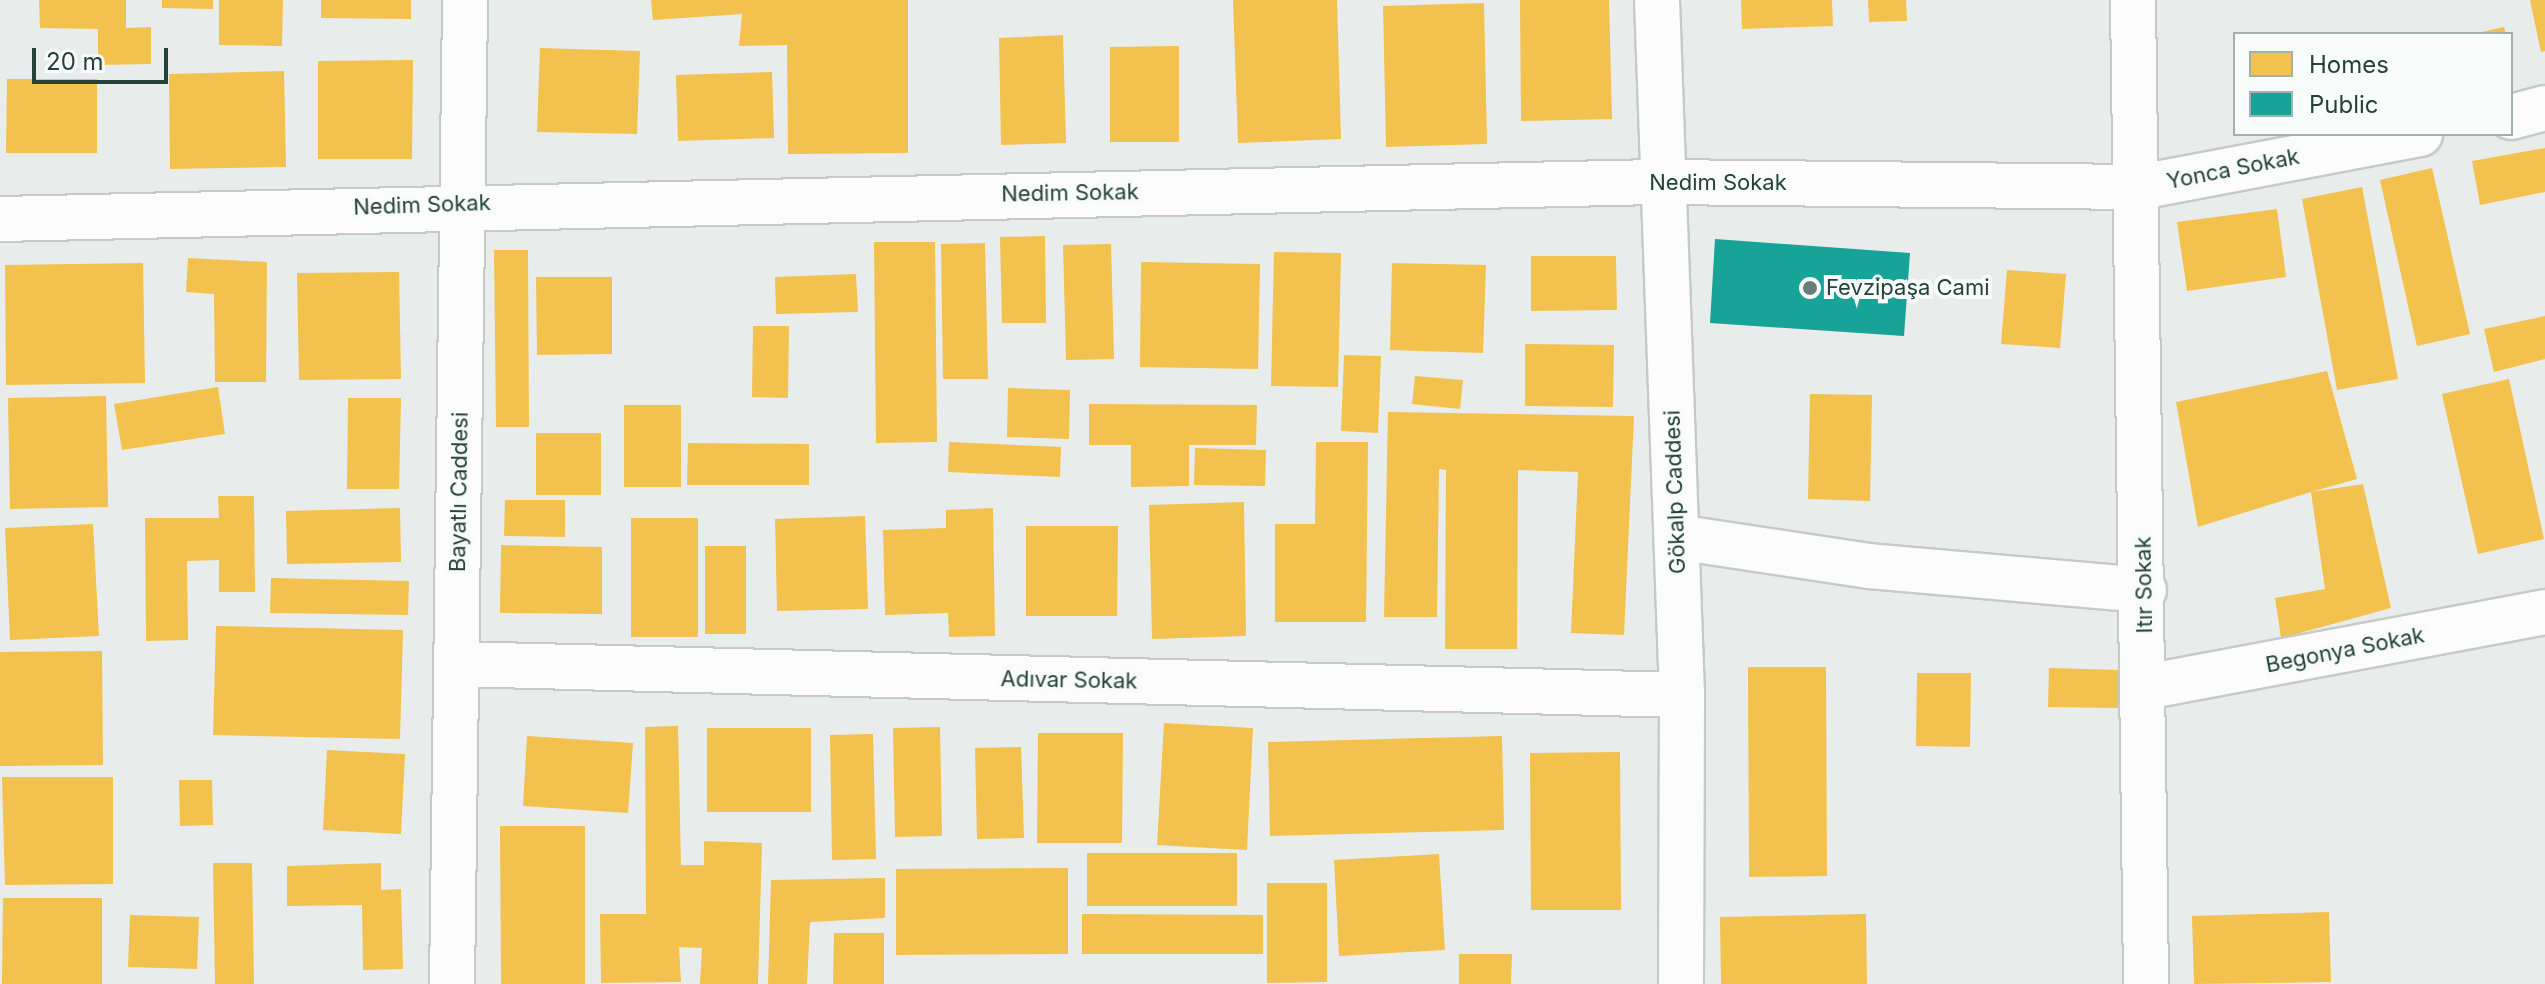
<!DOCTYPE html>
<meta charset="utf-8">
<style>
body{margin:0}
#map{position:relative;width:2545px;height:984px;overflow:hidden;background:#e8edeb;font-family:Inter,sans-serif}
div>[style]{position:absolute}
.homes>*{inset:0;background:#f2c14e}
.public>*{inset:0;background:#17a398}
.roads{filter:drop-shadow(2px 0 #c5cac8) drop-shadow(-2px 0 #c5cac8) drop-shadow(0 2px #c5cac8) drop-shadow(0 -2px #c5cac8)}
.minor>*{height:44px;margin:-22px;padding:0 22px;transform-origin:22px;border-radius:22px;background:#fcfcfc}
.dots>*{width:22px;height:22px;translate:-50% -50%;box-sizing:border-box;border:4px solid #f7fbf9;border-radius:50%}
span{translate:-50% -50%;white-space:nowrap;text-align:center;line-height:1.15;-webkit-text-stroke:8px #f7fbf9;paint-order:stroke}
.street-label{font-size:22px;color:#24423a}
.poi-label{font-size:22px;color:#24423a}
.left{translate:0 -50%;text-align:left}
.legend{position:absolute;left:2233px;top:32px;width:280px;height:104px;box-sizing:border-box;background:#f7fbf9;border:2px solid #a3b1ad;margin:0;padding:10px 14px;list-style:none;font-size:24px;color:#24423a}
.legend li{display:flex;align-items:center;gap:16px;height:40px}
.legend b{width:40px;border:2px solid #a3b1ad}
.scale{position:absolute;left:32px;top:48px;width:136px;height:36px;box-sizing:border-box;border:4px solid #24423a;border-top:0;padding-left:10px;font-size:24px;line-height:28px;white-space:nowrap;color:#24423a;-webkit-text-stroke:6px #f7fbf9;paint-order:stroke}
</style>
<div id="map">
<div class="homes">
<div style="clip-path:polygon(39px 0,126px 0,126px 28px,151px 27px,151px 64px,98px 65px,98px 29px,40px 28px)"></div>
<div style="clip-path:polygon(162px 0,213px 0,213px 9px,162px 8px)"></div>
<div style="clip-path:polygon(219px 0,283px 0,282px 46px,219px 45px)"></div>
<div style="clip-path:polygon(321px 0,411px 0,411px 19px,321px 18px)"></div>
<div style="clip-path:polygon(651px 0,908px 0,908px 153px,788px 154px,787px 45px,739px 46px,742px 14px,653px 20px)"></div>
<div style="clip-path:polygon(1233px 0,1337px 0,1341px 139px,1238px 143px)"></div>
<div style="clip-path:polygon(1520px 0,1609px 0,1612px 119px,1521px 121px)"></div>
<div style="clip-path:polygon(1741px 0,1832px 0,1833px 26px,1742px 29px)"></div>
<div style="clip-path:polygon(1868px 0,1906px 0,1907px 21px,1869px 22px)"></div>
<div style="clip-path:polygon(2530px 0,2545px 0,2545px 51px,2541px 52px)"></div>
<div style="clip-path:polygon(1484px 3px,1487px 144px,1386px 147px,1383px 6px)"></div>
<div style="clip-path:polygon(2504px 27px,2506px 34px,2477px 34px,2477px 33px)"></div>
<div style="clip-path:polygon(1063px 35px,1066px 143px,1001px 145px,999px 38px)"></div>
<div style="clip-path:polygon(1179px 46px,1179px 142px,1110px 142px,1110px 47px)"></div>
<div style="clip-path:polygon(540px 48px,640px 51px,637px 134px,537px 132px)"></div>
<div style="clip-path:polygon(413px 60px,412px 159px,318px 159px,318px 61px)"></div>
<div style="clip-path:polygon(284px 71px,286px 167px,170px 169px,169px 74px)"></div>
<div style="clip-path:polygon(772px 72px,774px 138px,678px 141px,676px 75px)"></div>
<div style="clip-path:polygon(7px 79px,97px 79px,97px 153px,6px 153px)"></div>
<div style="clip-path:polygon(2545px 148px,2545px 192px,2480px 205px,2472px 161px)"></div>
<div style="clip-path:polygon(2432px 168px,2470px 334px,2417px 346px,2380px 180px)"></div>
<div style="clip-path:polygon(2362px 187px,2398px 379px,2337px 390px,2302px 199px)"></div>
<div style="clip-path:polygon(2277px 209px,2286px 277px,2187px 291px,2177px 222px)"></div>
<div style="clip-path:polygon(1045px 236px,1046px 323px,1002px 323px,1000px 237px)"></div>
<div style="clip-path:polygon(874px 242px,935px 242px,937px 442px,876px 443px)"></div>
<div style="clip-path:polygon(985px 243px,988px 379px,943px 379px,941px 244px)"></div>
<div style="clip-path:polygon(1111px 244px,1114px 359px,1066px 360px,1063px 245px)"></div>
<div style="clip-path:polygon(494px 250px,528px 250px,529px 427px,496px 427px)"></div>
<div style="clip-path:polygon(1274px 252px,1341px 253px,1338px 387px,1271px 386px)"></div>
<div style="clip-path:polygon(1531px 256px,1616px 256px,1617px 310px,1531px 311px)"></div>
<div style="clip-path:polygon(188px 258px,267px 262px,266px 382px,215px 382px,214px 294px,186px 292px)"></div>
<div style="clip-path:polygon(1141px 262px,1260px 264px,1258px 369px,1140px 367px)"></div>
<div style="clip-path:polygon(143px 263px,145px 383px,6px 385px,5px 265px)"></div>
<div style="clip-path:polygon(1392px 263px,1486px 265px,1483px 353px,1390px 350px)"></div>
<div style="clip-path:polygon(2007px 270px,2066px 274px,2060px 348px,2001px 344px)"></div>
<div style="clip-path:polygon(399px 272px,401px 379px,299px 380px,297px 273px)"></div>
<div style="clip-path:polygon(856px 274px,858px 312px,776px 314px,775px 277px)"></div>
<div style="clip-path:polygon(536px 277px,612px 277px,612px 354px,537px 355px)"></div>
<div style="clip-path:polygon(2545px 316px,2545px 359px,2494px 372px,2484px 329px)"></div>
<div style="clip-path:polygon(753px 326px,789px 326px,788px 398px,752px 397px)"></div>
<div style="clip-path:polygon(1525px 344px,1614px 345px,1613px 407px,1525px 406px)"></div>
<div style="clip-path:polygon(1344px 355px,1381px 356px,1378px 433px,1341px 431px)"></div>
<div style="clip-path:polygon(2327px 371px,2357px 479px,2311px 492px,2363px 484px,2391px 608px,2281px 638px,2275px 598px,2325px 589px,2311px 492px,2198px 527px,2176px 402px)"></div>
<div style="clip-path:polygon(1415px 376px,1463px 380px,1460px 409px,1412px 404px)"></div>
<div style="clip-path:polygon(2509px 379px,2544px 539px,2478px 554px,2442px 394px)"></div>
<div style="clip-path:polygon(218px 387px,225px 434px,122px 450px,114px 404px)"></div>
<div style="clip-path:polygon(1008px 388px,1070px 390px,1069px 439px,1007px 437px)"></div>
<div style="clip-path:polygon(1810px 394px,1872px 395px,1870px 501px,1808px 499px)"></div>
<div style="clip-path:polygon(106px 396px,108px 507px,10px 509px,8px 398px)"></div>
<div style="clip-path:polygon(348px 398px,401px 398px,399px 489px,347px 489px)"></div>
<div style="clip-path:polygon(1089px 404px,1257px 405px,1256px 445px,1189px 445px,1189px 486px,1131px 487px,1131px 445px,1089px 445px)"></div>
<div style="clip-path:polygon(624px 405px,681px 405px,681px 487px,624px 487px)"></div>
<div style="clip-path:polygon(1388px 412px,1634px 416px,1624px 635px,1571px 633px,1578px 472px,1518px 470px,1517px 649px,1445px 649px,1446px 470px,1439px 469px,1437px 617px,1384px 617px)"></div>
<div style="clip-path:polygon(536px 433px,601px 433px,601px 495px,536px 495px)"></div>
<div style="clip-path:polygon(949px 442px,1061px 447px,1060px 477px,948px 472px)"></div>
<div style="clip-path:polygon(1316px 442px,1368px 442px,1366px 622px,1275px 622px,1275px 524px,1315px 524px)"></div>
<div style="clip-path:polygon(688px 443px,809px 444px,809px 485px,687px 485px)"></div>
<div style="clip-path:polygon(1195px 448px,1266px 450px,1265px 486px,1194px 485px)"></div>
<div style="clip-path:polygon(218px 496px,254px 496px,255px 592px,219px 592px,219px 560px,187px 561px,188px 640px,146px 641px,145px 518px,219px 518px)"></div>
<div style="clip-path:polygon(505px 500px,565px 500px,565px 537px,504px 536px)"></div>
<div style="clip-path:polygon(1244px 502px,1246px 636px,1152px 639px,1149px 505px)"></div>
<div style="clip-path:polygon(400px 508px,401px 562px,287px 564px,286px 511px)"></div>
<div style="clip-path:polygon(993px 508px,995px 636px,949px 637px,948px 613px,885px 615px,883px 530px,946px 528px,946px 510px)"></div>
<div style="clip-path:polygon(865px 516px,868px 609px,777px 611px,775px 519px)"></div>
<div style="clip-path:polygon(631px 518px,698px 518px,698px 637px,631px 637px)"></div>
<div style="clip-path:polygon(93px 524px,99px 636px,10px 640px,5px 528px)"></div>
<div style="clip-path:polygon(1026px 526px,1118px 526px,1117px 616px,1026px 616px)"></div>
<div style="clip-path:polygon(501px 545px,602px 547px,602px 614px,500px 613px)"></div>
<div style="clip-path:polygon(705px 546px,746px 546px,746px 634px,705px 634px)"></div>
<div style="clip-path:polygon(271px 578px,409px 581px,408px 615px,270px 613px)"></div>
<div style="clip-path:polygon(216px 626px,403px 630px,400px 739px,213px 735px)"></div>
<div style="clip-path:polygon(102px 651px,103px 765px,0 766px,0 652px)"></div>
<div style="clip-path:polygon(1748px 667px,1826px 667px,1827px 876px,1749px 877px)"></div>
<div style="clip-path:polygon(2049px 668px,2121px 670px,2119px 708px,2048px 707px)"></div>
<div style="clip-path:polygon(1917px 673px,1971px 673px,1970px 747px,1916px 746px)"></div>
<div style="clip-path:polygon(1164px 723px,1253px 728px,1247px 850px,1157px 845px)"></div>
<div style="clip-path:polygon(678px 726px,681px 865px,704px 865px,704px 841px,762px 843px,758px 984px,700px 984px,702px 948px,679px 947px,681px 982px,601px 983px,600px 914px,646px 914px,645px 727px)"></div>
<div style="clip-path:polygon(940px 727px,942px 836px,895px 837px,893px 728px)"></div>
<div style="clip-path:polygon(707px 728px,811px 728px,811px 812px,707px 812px)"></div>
<div style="clip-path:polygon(1038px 733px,1123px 733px,1122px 843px,1037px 843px)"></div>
<div style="clip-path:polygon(873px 734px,876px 859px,832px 860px,830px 735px)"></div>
<div style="clip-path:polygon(527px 736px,633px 743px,628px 813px,523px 806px)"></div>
<div style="clip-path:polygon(1502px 736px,1504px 830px,1270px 836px,1268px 742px)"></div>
<div style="clip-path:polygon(1021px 747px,1024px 838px,977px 839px,975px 748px)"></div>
<div style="clip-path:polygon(327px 750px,405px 754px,401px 834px,323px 830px)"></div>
<div style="clip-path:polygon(1620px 752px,1621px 910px,1531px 910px,1530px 753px)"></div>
<div style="clip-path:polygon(2px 777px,113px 777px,113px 884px,5px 885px)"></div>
<div style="clip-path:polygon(179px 780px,212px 780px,213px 825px,180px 826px)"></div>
<div style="clip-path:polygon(500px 826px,585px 826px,585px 984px,501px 984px)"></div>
<div style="clip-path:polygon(1087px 853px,1237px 853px,1237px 906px,1087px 906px)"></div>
<div style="clip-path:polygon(1439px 854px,1445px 950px,1339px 956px,1334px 860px)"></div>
<div style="clip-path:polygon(213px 863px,252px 863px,254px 984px,215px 984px)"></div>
<div style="clip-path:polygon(381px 863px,381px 890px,401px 889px,403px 969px,363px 970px,362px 905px,287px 906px,287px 866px)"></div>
<div style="clip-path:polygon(1068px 868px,1068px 954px,896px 955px,896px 869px)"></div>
<div style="clip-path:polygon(885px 878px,885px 918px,810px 922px,807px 984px,768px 984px,771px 880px)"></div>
<div style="clip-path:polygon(1267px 883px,1327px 883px,1327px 982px,1267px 983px)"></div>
<div style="clip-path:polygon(3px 898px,102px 898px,102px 984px,2px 984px)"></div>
<div style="clip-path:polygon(2329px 912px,2331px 982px,2194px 984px,2192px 916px)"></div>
<div style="clip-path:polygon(1082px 914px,1263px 915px,1263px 954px,1082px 954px)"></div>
<div style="clip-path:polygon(1866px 914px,1867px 984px,1721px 984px,1720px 917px)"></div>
<div style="clip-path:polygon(130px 915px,199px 917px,197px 969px,128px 967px)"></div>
<div style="clip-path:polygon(834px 933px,884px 933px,884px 984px,833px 984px)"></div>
<div style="clip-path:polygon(1459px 954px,1512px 954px,1511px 984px,1459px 984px)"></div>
</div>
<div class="public">
<div style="clip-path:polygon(1715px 239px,1910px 253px,1904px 336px,1710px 323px)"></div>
</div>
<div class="roads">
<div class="minor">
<div style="left:1657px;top:0;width:695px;rotate:87.94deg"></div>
<div style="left:1682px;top:695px;width:289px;rotate:90.2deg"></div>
<div style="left:2133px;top:0;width:984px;rotate:89.24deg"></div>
<div style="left:2511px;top:117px;width:35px;rotate:-15deg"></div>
<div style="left:0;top:219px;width:1661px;rotate:-1.28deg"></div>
<div style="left:1661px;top:182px;width:479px;rotate:0.6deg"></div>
<div style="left:2140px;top:187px;width:285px;rotate:-10.7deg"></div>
<div style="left:1677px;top:537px;width:194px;rotate:8.6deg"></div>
<div style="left:1869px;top:566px;width:276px;rotate:5deg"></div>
<div style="left:456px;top:664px;width:1226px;rotate:1.45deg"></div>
<div style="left:2145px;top:687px;width:407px;rotate:-10.6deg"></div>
<div style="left:452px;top:984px;width:984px;rotate:-89.24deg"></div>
</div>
</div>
<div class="dots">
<div style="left:1810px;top:288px;background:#697e78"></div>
</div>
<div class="street-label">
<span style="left:2233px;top:169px;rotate:-11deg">Yonca Sokak</span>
<span style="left:1718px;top:183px">Nedim Sokak</span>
<span style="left:1070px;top:193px;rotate:-1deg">Nedim Sokak</span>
<span style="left:422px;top:205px;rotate:-2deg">Nedim Sokak</span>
<span style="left:459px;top:492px;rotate:-89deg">Bayatlı Caddesi</span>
<span style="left:1675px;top:492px;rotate:-92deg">Gökalp Caddesi</span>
<span style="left:2144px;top:585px;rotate:-91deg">Itır Sokak</span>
<span style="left:2345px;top:650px;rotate:-11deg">Begonya Sokak</span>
<span style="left:1069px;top:680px;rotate:1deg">Adıvar Sokak</span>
</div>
<div class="poi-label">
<span class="left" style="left:1826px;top:288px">Fevzipaşa Cami</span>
</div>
<ul class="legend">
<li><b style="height:22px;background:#f2c14e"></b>Homes</li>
<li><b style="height:22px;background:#17a398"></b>Public</li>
</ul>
<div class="scale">20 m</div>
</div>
